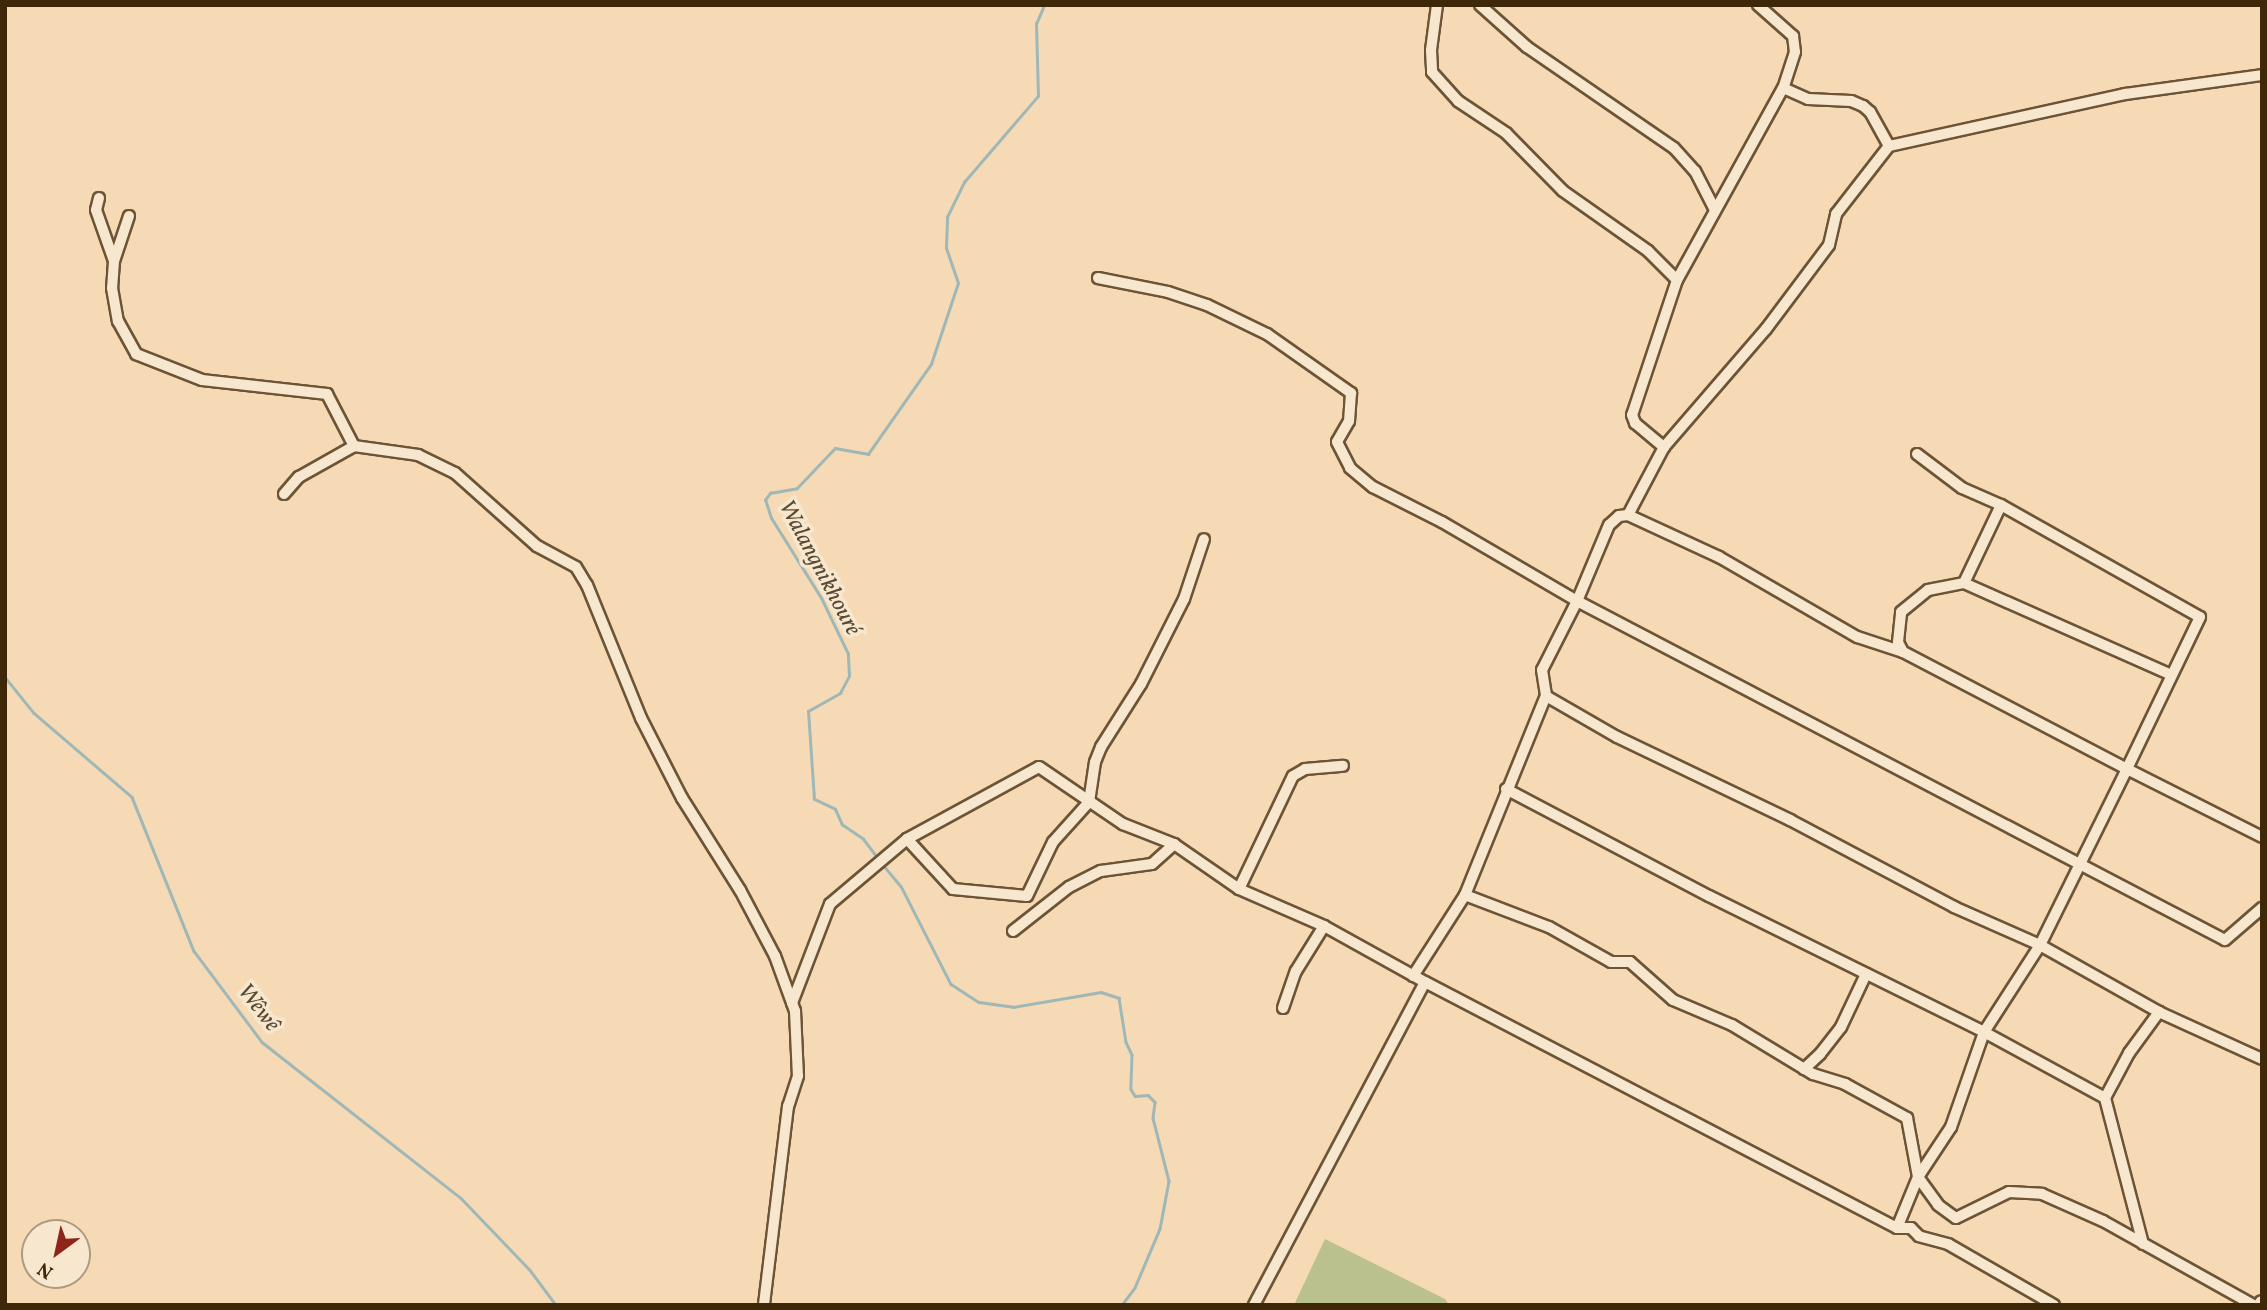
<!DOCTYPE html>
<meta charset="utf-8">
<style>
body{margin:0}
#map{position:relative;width:2267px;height:1310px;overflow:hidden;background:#f5dab5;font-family:Vollkorn,serif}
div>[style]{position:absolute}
.green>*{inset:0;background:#bac08e}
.stream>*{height:2.5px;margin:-1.25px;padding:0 1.25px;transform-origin:1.25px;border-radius:1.25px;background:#9fb8b7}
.roads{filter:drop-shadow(2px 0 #6c5435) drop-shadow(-2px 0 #6c5435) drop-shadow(0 2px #6c5435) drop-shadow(0 -2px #6c5435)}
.street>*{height:10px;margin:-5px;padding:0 5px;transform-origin:5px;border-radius:5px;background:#f8e7cf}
.secondary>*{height:14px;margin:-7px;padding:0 7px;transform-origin:7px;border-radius:7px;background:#f8e7cf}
span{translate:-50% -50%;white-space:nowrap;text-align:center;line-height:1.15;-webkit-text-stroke:7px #f8e7cf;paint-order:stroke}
.water-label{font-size:23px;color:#574b35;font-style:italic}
.frame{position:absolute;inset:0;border:7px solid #3f270a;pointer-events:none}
.north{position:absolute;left:21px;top:1219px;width:70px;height:70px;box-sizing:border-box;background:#f8e7cf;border:2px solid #ae9a80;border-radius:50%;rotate:213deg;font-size:19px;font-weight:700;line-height:28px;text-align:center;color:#3f270a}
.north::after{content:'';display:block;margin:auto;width:24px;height:32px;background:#8f2418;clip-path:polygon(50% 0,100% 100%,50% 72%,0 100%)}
</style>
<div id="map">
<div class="green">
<div style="clip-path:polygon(1325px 1239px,1445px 1299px,1449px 1305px,1294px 1305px)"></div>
</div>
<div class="stream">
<div style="left:1085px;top:5px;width:11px"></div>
<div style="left:1128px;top:5px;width:1px"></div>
<div style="left:5px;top:677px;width:46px;rotate:51.1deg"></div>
<div style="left:34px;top:713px;width:129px;rotate:40.6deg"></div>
<div style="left:132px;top:797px;width:166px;rotate:68.1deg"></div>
<div style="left:194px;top:951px;width:114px;rotate:53.2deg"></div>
<div style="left:262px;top:1042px;width:253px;rotate:38.1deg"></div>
<div style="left:461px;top:1198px;width:100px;rotate:46.2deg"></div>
<div style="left:530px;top:1270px;width:44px;rotate:53.4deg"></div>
<div style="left:875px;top:855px;width:20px;rotate:-127deg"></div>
<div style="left:863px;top:839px;width:25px;rotate:-146deg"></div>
<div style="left:842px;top:825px;width:17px;rotate:-114deg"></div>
<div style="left:835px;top:809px;width:23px;rotate:-155deg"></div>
<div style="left:814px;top:799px;width:88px;rotate:-93.9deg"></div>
<div style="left:808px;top:711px;width:37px;rotate:-29deg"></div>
<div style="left:840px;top:693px;width:19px;rotate:-62deg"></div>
<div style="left:849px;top:676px;width:22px;rotate:-93deg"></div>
<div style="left:848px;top:654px;width:62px;rotate:-115.7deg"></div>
<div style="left:821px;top:598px;width:94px;rotate:-122deg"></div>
<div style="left:771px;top:518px;width:19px;rotate:-108deg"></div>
<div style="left:765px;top:500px;width:9px;rotate:-54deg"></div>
<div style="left:770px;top:493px;width:27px;rotate:-10deg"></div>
<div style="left:797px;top:488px;width:55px;rotate:-46.5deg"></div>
<div style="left:835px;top:448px;width:34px;rotate:10deg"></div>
<div style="left:868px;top:454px;width:110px;rotate:-55deg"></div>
<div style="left:931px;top:364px;width:85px;rotate:-71.6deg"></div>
<div style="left:958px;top:283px;width:37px;rotate:-109deg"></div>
<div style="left:946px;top:248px;width:31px;rotate:-88deg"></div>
<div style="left:947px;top:217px;width:39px;rotate:-64deg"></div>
<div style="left:964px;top:182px;width:113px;rotate:-49.3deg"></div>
<div style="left:1038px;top:96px;width:72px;rotate:-91.6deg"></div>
<div style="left:1036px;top:24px;width:21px;rotate:-67deg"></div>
<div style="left:884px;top:866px;width:26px;rotate:50deg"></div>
<div style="left:901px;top:886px;width:110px;rotate:63deg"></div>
<div style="left:951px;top:984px;width:33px;rotate:33deg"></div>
<div style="left:979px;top:1002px;width:34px;rotate:8deg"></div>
<div style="left:1013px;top:1007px;width:89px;rotate:-9.7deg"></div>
<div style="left:1101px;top:992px;width:19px;rotate:18deg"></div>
<div style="left:1119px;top:998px;width:45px;rotate:81deg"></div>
<div style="left:1126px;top:1042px;width:14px;rotate:65deg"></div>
<div style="left:1132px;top:1055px;width:34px;rotate:92deg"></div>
<div style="left:1131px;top:1089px;width:8px;rotate:60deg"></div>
<div style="left:1135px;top:1096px;width:13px;rotate:-4deg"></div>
<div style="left:1148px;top:1095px;width:10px;rotate:45deg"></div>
<div style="left:1155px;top:1102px;width:16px;rotate:97deg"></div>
<div style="left:1153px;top:1118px;width:65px;rotate:75.7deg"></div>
<div style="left:1169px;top:1181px;width:49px;rotate:100.6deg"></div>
<div style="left:1160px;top:1229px;width:64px;rotate:113deg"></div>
<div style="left:1135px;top:1288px;width:21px;rotate:127deg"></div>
</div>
<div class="roads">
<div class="street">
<div style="left:1437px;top:5px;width:45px;rotate:97.6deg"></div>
<div style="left:1431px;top:50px;width:22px;rotate:87deg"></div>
<div style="left:1432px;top:72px;width:39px;rotate:48deg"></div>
<div style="left:1458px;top:101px;width:58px;rotate:33.7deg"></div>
<div style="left:1506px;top:133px;width:81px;rotate:45.5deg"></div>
<div style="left:1563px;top:191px;width:104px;rotate:35.2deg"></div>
<div style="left:1648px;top:251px;width:41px;rotate:45deg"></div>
<div style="left:1480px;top:5px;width:63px;rotate:41.8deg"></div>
<div style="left:1527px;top:47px;width:178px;rotate:34.5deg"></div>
<div style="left:1674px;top:148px;width:31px;rotate:48deg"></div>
<div style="left:1695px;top:171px;width:42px;rotate:62.8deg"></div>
<div style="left:1758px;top:5px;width:47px;rotate:41.5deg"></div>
<div style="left:1793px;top:36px;width:16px;rotate:83deg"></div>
<div style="left:1795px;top:52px;width:38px;rotate:108deg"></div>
<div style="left:1783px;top:88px;width:219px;rotate:118.9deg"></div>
<div style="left:1677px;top:280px;width:142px;rotate:108.4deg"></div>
<div style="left:1632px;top:415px;width:9px;rotate:69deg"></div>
<div style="left:1635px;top:423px;width:38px;rotate:40deg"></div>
<div style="left:1664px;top:447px;width:77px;rotate:117.9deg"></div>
<div style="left:1628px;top:515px;width:9px;rotate:174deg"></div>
<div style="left:1619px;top:516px;width:13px;rotate:138deg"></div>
<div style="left:1609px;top:525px;width:82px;rotate:112.8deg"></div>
<div style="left:1577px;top:601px;width:77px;rotate:116.9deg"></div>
<div style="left:1542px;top:670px;width:26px;rotate:81deg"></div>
<div style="left:1546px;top:696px;width:82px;rotate:30deg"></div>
<div style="left:1617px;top:737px;width:192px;rotate:25.6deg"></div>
<div style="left:1790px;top:820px;width:186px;rotate:27.9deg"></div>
<div style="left:1954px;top:907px;width:94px;rotate:23.8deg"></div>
<div style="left:2040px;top:945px;width:137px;rotate:29.4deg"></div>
<div style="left:2159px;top:1012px;width:113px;rotate:24.5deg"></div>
<div style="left:1889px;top:146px;width:242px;rotate:-12.4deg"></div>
<div style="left:2125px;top:94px;width:138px;rotate:-7.9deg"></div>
<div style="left:99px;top:198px;width:12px;rotate:104deg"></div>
<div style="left:96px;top:210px;width:54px;rotate:70.6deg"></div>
<div style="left:129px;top:216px;width:47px;rotate:108.4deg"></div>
<div style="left:114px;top:261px;width:27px;rotate:94deg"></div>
<div style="left:112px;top:288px;width:34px;rotate:80deg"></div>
<div style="left:118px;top:321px;width:38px;rotate:61deg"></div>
<div style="left:136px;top:354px;width:71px;rotate:21.5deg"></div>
<div style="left:202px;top:380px;width:126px;rotate:6.4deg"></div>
<div style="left:327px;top:394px;width:59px;rotate:62.6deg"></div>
<div style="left:354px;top:446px;width:65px;rotate:8deg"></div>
<div style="left:418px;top:455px;width:41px;rotate:25.9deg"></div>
<div style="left:455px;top:473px;width:110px;rotate:41.7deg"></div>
<div style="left:537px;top:546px;width:44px;rotate:28.3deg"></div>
<div style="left:576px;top:567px;width:21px;rotate:59deg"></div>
<div style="left:587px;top:585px;width:144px;rotate:67.9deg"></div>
<div style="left:641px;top:718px;width:90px;rotate:62.9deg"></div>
<div style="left:682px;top:798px;width:109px;rotate:57.8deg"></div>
<div style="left:740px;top:890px;width:75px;rotate:62.1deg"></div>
<div style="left:775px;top:956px;width:59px;rotate:70deg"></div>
<div style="left:795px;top:1011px;width:65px;rotate:87.4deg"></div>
<div style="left:798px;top:1076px;width:32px;rotate:108deg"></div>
<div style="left:788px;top:1106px;width:200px;rotate:96.9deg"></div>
<div style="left:1098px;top:278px;width:71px;rotate:11.3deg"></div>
<div style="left:1168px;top:292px;width:41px;rotate:18.4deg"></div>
<div style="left:1207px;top:305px;width:67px;rotate:25.8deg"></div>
<div style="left:1267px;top:334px;width:103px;rotate:35.1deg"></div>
<div style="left:1351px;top:393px;width:28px;rotate:94deg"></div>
<div style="left:1349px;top:421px;width:24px;rotate:120deg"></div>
<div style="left:1337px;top:442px;width:29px;rotate:63deg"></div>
<div style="left:1350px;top:468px;width:30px;rotate:40deg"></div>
<div style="left:1373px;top:487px;width:77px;rotate:26.9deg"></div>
<div style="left:1442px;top:522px;width:156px;rotate:30.3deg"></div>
<div style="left:1577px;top:601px;width:731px;rotate:27.62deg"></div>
<div style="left:2225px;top:940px;width:49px;rotate:-40.9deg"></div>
<div style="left:1664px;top:447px;width:156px;rotate:-49.2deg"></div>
<div style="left:1766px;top:329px;width:105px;rotate:-53.1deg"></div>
<div style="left:1829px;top:245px;width:32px;rotate:-77deg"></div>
<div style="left:1836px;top:214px;width:86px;rotate:-52.1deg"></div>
<div style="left:1889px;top:146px;width:39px;rotate:-119deg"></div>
<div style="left:1870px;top:112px;width:9px;rotate:-139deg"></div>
<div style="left:1863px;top:106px;width:13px;rotate:-157deg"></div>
<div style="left:1851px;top:101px;width:43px;rotate:-177.3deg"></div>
<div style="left:1808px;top:99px;width:27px;rotate:-156deg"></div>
<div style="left:1917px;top:454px;width:56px;rotate:37.1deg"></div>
<div style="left:1962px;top:488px;width:43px;rotate:23.6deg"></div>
<div style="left:284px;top:494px;width:23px;rotate:-49deg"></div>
<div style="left:299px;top:477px;width:63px;rotate:-29.4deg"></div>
<div style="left:1964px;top:583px;width:227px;rotate:23.9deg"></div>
<div style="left:1903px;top:652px;width:11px;rotate:-117deg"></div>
<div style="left:1898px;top:642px;width:30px;rotate:-84deg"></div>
<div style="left:1901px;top:612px;width:35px;rotate:-39deg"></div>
<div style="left:1928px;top:590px;width:37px;rotate:-11deg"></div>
<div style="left:1964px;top:583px;width:86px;rotate:-64.6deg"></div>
<div style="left:2001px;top:505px;width:228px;rotate:29.4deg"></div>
<div style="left:2200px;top:617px;width:169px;rotate:115.7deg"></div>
<div style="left:2127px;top:769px;width:151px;rotate:26.7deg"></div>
<div style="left:1506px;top:789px;width:229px;rotate:27.8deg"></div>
<div style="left:1709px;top:896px;width:307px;rotate:26.3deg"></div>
<div style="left:1984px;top:1032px;width:103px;rotate:-57.2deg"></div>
<div style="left:2040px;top:945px;width:196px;rotate:-63.7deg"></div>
<div style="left:2127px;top:769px;width:253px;rotate:-152.4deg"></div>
<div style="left:1903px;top:652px;width:48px;rotate:-161.9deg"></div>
<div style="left:1857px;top:637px;width:160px;rotate:-149.9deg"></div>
<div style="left:1719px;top:557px;width:100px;rotate:-155.2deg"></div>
<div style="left:907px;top:839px;width:68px;rotate:47.4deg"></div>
<div style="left:953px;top:889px;width:74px;rotate:5.4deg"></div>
<div style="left:1027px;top:896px;width:60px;rotate:-64.3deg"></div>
<div style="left:1053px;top:842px;width:54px;rotate:-48deg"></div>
<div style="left:1089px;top:802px;width:40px;rotate:-81.5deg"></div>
<div style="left:1095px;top:762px;width:16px;rotate:-68deg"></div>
<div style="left:1101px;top:747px;width:75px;rotate:-57.6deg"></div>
<div style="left:1141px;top:684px;width:95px;rotate:-63.2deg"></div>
<div style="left:1184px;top:599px;width:63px;rotate:-71.6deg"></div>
<div style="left:1239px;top:889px;width:125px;rotate:-64.5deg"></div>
<div style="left:1293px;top:776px;width:14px;rotate:-30deg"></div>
<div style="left:1305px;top:769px;width:38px;rotate:-5deg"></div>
<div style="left:1465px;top:895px;width:90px;rotate:20.9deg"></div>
<div style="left:1549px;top:927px;width:71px;rotate:29.4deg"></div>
<div style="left:1611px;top:962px;width:19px"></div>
<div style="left:1630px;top:962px;width:57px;rotate:41.5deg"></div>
<div style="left:1673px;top:1000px;width:64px;rotate:23deg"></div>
<div style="left:1732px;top:1025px;width:95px;rotate:31.2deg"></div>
<div style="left:1813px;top:1074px;width:34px;rotate:17deg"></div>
<div style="left:1845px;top:1084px;width:71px;rotate:28.7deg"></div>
<div style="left:1907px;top:1118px;width:60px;rotate:79.4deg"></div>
<div style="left:1918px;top:1177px;width:34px;rotate:54deg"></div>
<div style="left:1938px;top:1205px;width:22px;rotate:36deg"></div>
<div style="left:1956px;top:1218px;width:59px;rotate:-26.1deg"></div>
<div style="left:2009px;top:1192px;width:33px;rotate:3deg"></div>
<div style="left:2042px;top:1194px;width:67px;rotate:23.9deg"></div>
<div style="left:2103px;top:1221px;width:172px;rotate:29.2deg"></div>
<div style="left:1013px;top:931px;width:71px;rotate:-38.2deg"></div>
<div style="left:1069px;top:887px;width:36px;rotate:-27deg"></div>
<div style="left:1101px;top:871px;width:51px;rotate:-7.8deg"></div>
<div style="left:1152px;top:864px;width:30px;rotate:-42deg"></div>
<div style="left:1413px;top:976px;width:96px;rotate:-57.3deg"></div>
<div style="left:1465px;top:895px;width:215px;rotate:-67.9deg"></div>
<div style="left:792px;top:1003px;width:106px;rotate:-69deg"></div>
<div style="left:830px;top:904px;width:101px;rotate:-40.2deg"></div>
<div style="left:907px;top:839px;width:150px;rotate:-28.6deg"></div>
<div style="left:1039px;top:767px;width:102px;rotate:34.2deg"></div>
<div style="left:1123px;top:824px;width:55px;rotate:21.4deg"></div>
<div style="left:1174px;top:844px;width:79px;rotate:34.7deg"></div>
<div style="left:1239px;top:889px;width:93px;rotate:23.5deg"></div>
<div style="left:1324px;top:926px;width:115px;rotate:29deg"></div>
<div style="left:1425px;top:982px;width:532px;rotate:27.53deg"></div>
<div style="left:1283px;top:1008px;width:39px;rotate:-71deg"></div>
<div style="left:1296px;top:971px;width:53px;rotate:-58.1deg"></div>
<div style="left:1804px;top:1069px;width:22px;rotate:-43deg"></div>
<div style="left:1820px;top:1054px;width:34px;rotate:-52deg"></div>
<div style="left:1841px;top:1027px;width:59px;rotate:-64.7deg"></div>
<div style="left:2143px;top:1244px;width:151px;rotate:-104.6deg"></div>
<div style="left:2105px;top:1098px;width:51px;rotate:-61.9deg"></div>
<div style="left:2129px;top:1053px;width:51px;rotate:-53.8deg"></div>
<div style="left:1254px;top:1305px;width:365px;rotate:-62.1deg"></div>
<div style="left:2054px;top:1305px;width:122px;rotate:-150.1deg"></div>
<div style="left:1948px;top:1244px;width:30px;rotate:-165deg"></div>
<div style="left:1919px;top:1236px;width:11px;rotate:-135deg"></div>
<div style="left:1911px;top:1228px;width:14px;rotate:180deg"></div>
<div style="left:1897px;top:1228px;width:55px;rotate:-67.6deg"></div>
<div style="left:1918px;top:1177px;width:60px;rotate:-56.6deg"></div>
<div style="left:1951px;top:1127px;width:101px;rotate:-70.8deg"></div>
<div style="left:1984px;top:1032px;width:138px;rotate:28.6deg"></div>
</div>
<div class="secondary">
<div style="left:2261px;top:1305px;width:2px;rotate:-63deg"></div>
</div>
</div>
<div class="water-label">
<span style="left:819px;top:568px;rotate:62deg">Walangnikhouré</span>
<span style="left:258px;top:1008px;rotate:52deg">Wêwê</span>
</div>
<div class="frame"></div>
<div class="north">N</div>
</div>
